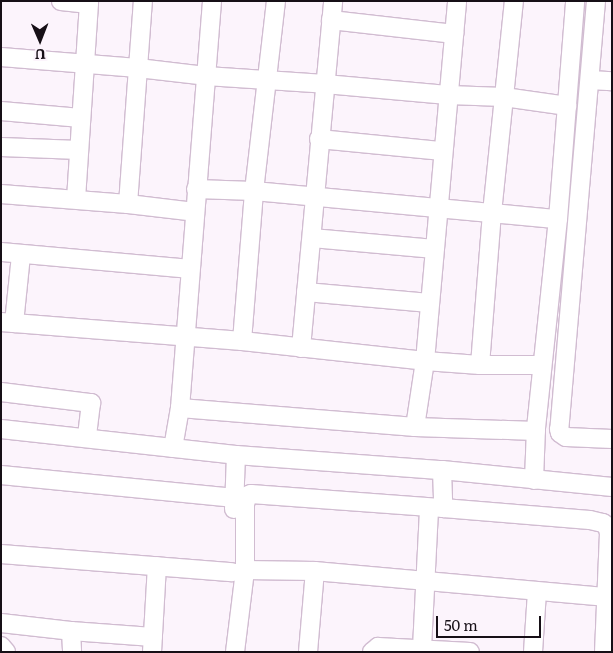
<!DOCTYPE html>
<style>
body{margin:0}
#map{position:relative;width:613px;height:653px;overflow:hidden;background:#fcf4fc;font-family:Literata,serif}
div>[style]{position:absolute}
.roads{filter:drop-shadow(1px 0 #d1bcd1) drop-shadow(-1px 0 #d1bcd1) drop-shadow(0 1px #d1bcd1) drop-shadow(0 -1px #d1bcd1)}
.minor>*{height:18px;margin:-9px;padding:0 9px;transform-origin:9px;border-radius:9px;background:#fff}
span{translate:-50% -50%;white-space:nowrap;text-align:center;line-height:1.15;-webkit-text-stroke:4px #fcf4fc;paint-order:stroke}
.frame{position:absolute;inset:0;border:2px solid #160f16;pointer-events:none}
.north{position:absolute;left:15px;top:15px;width:50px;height:50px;-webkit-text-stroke:4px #fcf4fc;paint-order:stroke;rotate:179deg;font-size:14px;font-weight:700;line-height:20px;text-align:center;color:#160f16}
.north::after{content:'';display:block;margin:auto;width:18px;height:22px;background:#160f16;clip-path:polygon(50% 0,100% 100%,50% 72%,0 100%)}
.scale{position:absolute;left:436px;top:616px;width:105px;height:22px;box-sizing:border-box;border:2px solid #160f16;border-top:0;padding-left:6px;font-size:15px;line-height:18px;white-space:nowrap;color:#160f16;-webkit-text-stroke:4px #fcf4fc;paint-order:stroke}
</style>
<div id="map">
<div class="roads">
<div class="minor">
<div style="left:61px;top:1px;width:28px;rotate:6deg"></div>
<div style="left:596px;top:1px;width:430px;rotate:94.9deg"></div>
<div style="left:559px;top:429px;width:4px;rotate:76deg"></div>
<div style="left:560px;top:433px;width:7px;rotate:34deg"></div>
<div style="left:566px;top:437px;width:46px;rotate:2.5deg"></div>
<div style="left:331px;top:20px;width:124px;rotate:6.5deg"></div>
<div style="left:1px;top:57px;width:137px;rotate:4.6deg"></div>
<div style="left:138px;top:68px;width:68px;rotate:6.7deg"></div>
<div style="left:206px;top:76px;width:119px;rotate:3.8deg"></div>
<div style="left:325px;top:84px;width:123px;rotate:5.1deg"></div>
<div style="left:448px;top:95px;width:56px;rotate:2deg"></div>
<div style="left:504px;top:97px;width:64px;rotate:8.1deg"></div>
<div style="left:590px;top:80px;width:22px;rotate:3deg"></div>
<div style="left:1px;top:111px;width:80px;rotate:5deg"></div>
<div style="left:319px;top:139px;width:124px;rotate:5.6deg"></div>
<div style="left:1px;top:147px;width:78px;rotate:2.2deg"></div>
<div style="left:196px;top:189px;width:58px;rotate:2deg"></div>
<div style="left:254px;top:191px;width:305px;rotate:5.3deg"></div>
<div style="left:1px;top:194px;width:127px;rotate:4.5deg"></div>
<div style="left:128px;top:204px;width:67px;rotate:6.8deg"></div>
<div style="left:76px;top:199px;width:198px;rotate:-86.2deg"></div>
<div style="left:128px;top:204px;width:204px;rotate:-85.8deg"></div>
<div style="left:312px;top:238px;width:123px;rotate:5.1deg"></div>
<div style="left:1px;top:252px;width:190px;rotate:5.1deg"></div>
<div style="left:306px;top:292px;width:124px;rotate:5.1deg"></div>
<div style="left:1px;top:322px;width:242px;rotate:4.5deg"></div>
<div style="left:242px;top:341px;width:184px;rotate:6.2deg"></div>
<div style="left:425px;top:361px;width:55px;rotate:4.2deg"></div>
<div style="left:480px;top:365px;width:62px"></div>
<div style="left:14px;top:323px;width:68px;rotate:-84.1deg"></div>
<div style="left:242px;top:341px;width:150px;rotate:-85.4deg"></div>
<div style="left:254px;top:191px;width:191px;rotate:-83.4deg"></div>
<div style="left:301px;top:348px;width:348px;rotate:-84.7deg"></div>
<div style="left:480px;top:365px;width:152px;rotate:-85.5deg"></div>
<div style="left:492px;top:213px;width:213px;rotate:-84.1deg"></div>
<div style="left:1px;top:392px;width:91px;rotate:7deg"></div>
<div style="left:91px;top:403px;width:35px;rotate:97deg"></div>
<div style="left:180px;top:408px;width:236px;rotate:4.6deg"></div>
<div style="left:415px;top:427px;width:121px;rotate:1.9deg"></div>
<div style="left:415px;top:427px;width:67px;rotate:-81.4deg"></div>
<div style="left:425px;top:361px;width:361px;rotate:-84.9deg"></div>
<div style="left:1px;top:429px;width:236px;rotate:6.3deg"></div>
<div style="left:236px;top:455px;width:207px;rotate:4.2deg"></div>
<div style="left:442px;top:470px;width:171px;rotate:5.7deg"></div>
<div style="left:173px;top:448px;width:41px;rotate:-80.1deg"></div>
<div style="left:180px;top:408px;width:408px;rotate:-85.5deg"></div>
<div style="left:442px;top:470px;width:38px;rotate:88deg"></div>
<div style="left:1px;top:475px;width:235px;rotate:5.6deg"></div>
<div style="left:534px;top:480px;width:52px;rotate:-87.8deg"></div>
<div style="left:536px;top:428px;width:210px;rotate:-84deg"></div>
<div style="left:558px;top:219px;width:219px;rotate:-85.5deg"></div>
<div style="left:234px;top:509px;width:54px;rotate:-87.9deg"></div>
<div style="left:1px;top:554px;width:232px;rotate:4.5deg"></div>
<div style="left:245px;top:570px;width:70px;rotate:0.8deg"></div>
<div style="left:315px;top:571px;width:293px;rotate:5.1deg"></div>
<div style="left:1px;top:623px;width:70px;rotate:6.5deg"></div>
<div style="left:71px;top:631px;width:82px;rotate:4.2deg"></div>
<div style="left:71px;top:631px;width:21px;rotate:87deg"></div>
<div style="left:1px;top:646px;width:8px;rotate:50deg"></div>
<div style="left:422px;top:648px;width:140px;rotate:-87.1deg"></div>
<div style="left:152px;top:652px;width:86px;rotate:-86.7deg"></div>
<div style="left:235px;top:652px;width:83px;rotate:-83deg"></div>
<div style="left:245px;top:570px;width:66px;rotate:-90deg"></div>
<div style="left:245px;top:504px;width:9px;rotate:-72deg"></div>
<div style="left:248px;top:495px;width:3px;rotate:-18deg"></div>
<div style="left:251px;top:494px;width:193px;rotate:4.2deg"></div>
<div style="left:443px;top:508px;width:147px;rotate:4.7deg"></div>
<div style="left:590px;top:520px;width:13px;rotate:13deg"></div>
<div style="left:603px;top:523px;width:5px;rotate:37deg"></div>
<div style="left:607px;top:526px;width:7px;rotate:74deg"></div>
<div style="left:609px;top:533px;width:119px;rotate:92.4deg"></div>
<div style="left:308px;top:652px;width:81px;rotate:-85.1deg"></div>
<div style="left:372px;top:652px;width:8px;rotate:-40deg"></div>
<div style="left:378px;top:647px;width:92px;rotate:3.1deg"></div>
<div style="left:533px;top:652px;width:61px;rotate:-86.2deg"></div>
</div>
</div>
<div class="frame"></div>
<div class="north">U</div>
<div class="scale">50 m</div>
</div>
